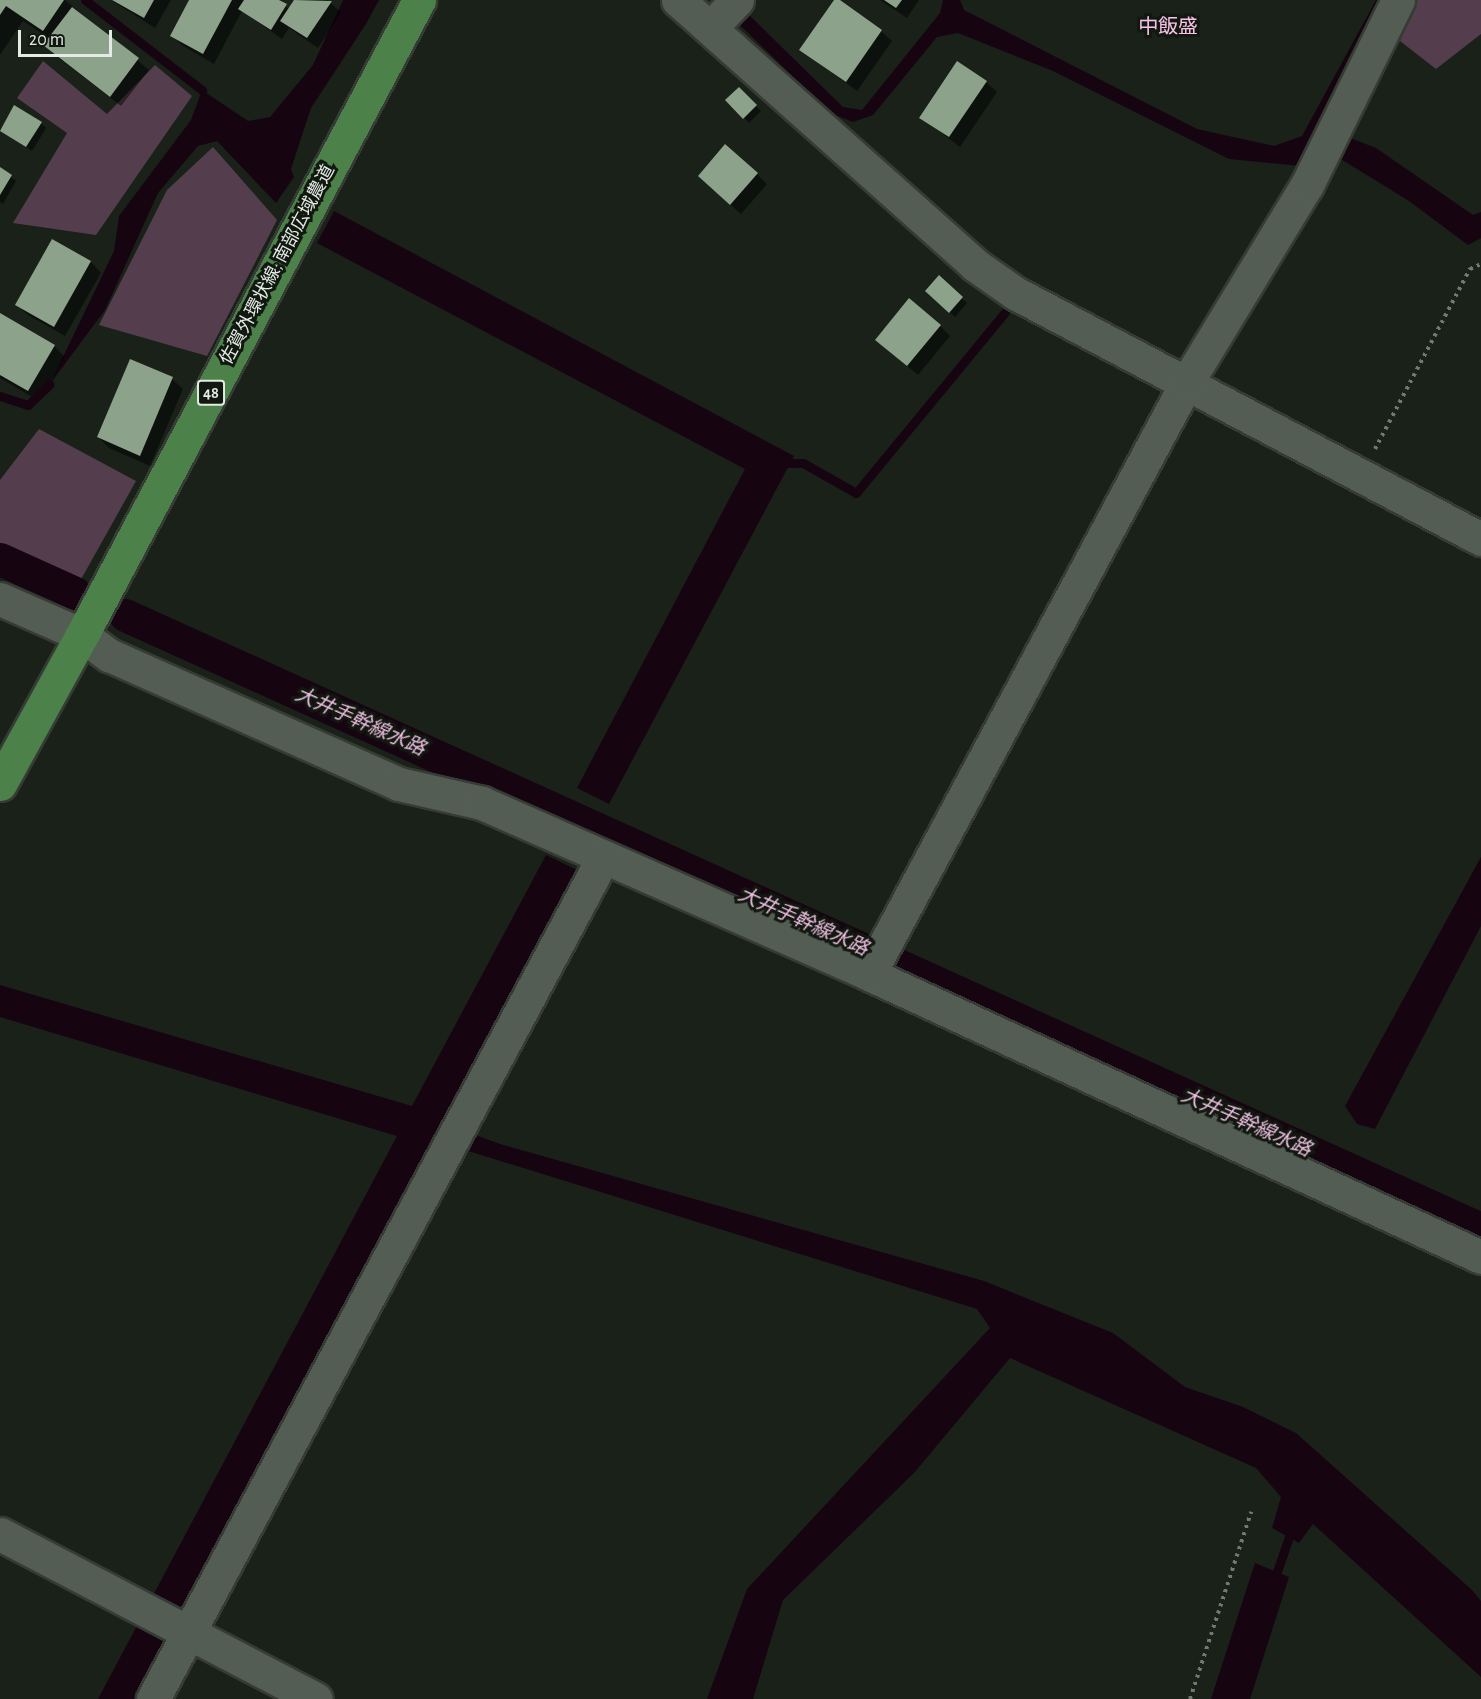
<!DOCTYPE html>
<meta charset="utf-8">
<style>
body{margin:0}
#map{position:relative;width:1481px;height:1699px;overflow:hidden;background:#192119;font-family:"Alegreya Sans","Noto Sans JP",sans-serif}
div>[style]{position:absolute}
.green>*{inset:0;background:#543e4d}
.water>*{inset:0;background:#160511}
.shadow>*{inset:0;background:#0007}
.stream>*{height:9px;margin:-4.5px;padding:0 4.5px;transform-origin:4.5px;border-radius:4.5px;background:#160511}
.canal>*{height:33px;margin:-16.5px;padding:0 16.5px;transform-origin:16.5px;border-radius:16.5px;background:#160511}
.building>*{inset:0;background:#8da28b}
.path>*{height:4px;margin-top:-2px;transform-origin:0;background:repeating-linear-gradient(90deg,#727972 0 3px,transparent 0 7.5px)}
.roads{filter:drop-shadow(2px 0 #363c35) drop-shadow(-2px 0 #363c35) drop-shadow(0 2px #363c35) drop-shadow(0 -2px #363c35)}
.minor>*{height:33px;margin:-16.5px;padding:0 16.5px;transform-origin:16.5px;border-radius:16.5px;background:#545d53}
.major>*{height:33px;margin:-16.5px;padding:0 16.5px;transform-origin:16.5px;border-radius:16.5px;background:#4c824a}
span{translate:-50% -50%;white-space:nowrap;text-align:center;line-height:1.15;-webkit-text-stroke:6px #101810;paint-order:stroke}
.shield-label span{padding:2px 4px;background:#101810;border:2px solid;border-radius:4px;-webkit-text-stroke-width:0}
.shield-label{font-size:16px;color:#e4eae4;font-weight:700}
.street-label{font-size:18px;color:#e4eae4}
.neighbourhood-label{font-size:20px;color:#f8c1e7}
.water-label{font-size:20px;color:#eebddf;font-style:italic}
.scale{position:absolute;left:18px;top:30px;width:94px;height:27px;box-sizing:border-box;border:3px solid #e4eae4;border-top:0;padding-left:8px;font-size:18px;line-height:21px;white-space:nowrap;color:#e4eae4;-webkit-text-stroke:4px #101810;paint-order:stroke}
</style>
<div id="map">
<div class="green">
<div style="clip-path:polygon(1417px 0,1481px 0,1481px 34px,1436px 69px,1400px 41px)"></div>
<div style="clip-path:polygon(43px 61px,107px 114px,155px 65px,192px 96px,96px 235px,13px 223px,67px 133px,17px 98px)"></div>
<div style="clip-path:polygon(213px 147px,277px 220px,207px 356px,99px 325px,167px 190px)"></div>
<div style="clip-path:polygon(39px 429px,136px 481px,79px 583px,0 548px,0 480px)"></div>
</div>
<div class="water">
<div style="clip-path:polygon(343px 0,379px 0,366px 24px,311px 108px,291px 169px,294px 177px,276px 203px,217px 141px,198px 146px,158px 193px,105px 310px,50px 384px,114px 251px,119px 216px,191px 120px,202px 90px,248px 121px,270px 117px,313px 65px)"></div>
<div style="clip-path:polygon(943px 0,960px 0,964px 10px,1197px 129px,1274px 146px,1302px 136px,1376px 0,1384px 0,1301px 166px,1229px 159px,1053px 71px,958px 33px,937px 37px,873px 115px,853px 122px,830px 113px,737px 22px,745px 11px,843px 107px,862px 110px,940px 13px)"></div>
<div style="clip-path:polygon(1348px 137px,1376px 148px,1473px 215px,1481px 212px,1481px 238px,1468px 245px,1409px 201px,1339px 158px)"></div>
<div style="clip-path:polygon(334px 211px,794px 456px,609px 804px,577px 788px,745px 469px,317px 243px)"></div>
<div style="clip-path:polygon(546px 855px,577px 870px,443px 1123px,500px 1144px,984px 1281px,1113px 1333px,1185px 1387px,1243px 1407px,1296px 1433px,1472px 1590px,1481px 1601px,1481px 1677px,1313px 1524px,1299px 1543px,1272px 1528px,1281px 1497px,1256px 1468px,1010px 1358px,914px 1473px,783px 1600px,753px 1699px,707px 1699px,747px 1589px,990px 1328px,977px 1309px,433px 1140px,136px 1699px,98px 1699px,397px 1136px,0 1017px,0 985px,412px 1106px)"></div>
<div style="clip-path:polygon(1481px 857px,1481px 926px,1375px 1129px,1357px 1124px,1345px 1106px)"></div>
<div style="clip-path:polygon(1255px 1563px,1289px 1577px,1250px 1699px,1211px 1699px)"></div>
</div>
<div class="shadow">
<div style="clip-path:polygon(0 0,65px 0,149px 70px,121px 106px,56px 56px,45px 45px,50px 39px,23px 21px,0 55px)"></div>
<div style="clip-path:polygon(111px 0,171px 0,155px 28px)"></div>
<div style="clip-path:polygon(191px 0,277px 0,290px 10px,296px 0,328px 0,341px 13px,318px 48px,289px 28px,282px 39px,242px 11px,214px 64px,183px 46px,172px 36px)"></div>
<div style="clip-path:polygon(836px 0,881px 31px,892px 41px,857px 91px,801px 49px)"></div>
<div style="clip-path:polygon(880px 0,919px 0,907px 18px)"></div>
<div style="clip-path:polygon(986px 82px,997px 92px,960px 147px,921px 117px)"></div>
<div style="clip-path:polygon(739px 89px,761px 111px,749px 123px,727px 100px)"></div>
<div style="clip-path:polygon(41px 123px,46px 128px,32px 151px,1px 130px)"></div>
<div style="clip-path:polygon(0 169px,16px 181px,3px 204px,0 202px)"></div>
<div style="clip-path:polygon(757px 174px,767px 184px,741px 214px,710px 187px)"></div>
<div style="clip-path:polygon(52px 241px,91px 262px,101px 273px,65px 336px,28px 315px,17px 305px)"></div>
<div style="clip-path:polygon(939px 277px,967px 303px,955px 317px,927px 291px)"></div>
<div style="clip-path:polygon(0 315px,54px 346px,65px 357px,39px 401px,0 378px)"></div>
<div style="clip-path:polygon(940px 326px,950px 336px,918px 375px,888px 350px)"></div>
<div style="clip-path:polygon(172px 379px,183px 389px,150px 466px,109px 448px,98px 437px)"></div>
</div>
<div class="stream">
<div style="left:85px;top:0;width:148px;rotate:37.6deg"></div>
<div style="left:0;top:396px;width:29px;rotate:18deg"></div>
<div style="left:28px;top:405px;width:30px;rotate:-44deg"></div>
<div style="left:780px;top:463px;width:23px"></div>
<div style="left:803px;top:463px;width:61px;rotate:29.5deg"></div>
<div style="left:856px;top:493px;width:234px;rotate:-50.5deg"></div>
<div style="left:1273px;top:1583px;width:58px;rotate:-70.9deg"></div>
</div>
<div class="canal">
<div style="left:0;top:559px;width:82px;rotate:24.4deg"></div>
<div style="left:125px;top:615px;width:1489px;rotate:24.36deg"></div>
</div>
<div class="building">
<div style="clip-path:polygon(0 0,64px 0,43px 31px,6px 6px,0 15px)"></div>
<div style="clip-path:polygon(112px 0,154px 0,144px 18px)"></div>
<div style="clip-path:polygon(189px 0,232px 0,203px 54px,170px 36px)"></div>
<div style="clip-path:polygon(244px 0,279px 0,287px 4px,271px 30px,238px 9px)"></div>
<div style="clip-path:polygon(294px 0,332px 1px,307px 38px,280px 21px)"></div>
<div style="clip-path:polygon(834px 0,840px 0,882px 30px,846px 82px,799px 50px)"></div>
<div style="clip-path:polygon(884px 0,902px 0,896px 8px)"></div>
<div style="clip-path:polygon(72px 7px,139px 58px,110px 97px,43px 45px)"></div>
<div style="clip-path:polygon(957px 61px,987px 81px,949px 137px,919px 118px)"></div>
<div style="clip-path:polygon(739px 87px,757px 105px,743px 119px,725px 100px)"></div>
<div style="clip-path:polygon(14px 105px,42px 122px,26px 147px,0 131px)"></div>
<div style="clip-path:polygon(725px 144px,758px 173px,730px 205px,698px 176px)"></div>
<div style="clip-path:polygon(0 167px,12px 175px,0 195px)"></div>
<div style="clip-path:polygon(52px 239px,91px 261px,54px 327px,15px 305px)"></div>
<div style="clip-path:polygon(939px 275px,963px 297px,949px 313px,925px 291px)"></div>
<div style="clip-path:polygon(909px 298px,941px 325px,907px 366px,875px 340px)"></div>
<div style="clip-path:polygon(0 313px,55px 345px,28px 391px,0 375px)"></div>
<div style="clip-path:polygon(130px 359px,173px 377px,140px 456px,97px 437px)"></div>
</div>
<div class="path">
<div style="left:1375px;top:449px;width:204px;rotate:-62.2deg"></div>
<div style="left:1470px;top:269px;width:12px;rotate:-24deg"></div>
<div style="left:1190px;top:1699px;width:197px;rotate:-71.9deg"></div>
</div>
<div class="roads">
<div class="minor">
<div style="left:678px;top:0;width:398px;rotate:41.7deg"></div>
<div style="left:975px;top:265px;width:49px;rotate:35deg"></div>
<div style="left:1015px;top:293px;width:527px;rotate:27.83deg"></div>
<div style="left:710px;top:28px;width:39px;rotate:-46deg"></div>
<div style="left:0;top:599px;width:90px;rotate:23.7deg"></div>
<div style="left:82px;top:635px;width:34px;rotate:37deg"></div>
<div style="left:109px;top:655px;width:317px;rotate:24deg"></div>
<div style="left:399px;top:784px;width:85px;rotate:12.9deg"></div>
<div style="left:482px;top:803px;width:423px;rotate:23.8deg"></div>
<div style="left:869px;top:974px;width:674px;rotate:24.82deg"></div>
<div style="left:869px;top:974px;width:672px;rotate:-61.76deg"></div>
<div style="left:1187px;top:382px;width:231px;rotate:-58.7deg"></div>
<div style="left:1307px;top:185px;width:206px;rotate:-63.8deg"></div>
<div style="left:0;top:1534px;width:356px;rotate:27.6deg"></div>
<div style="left:153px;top:1699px;width:954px;rotate:-61.85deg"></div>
</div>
<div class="major">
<div style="left:0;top:784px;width:170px;rotate:-61.2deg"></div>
<div style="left:82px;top:635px;width:719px;rotate:-62.04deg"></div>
</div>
</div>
<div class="shield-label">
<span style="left:211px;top:393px">48</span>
</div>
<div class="street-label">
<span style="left:278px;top:265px;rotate:-62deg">佐賀外環状線; 南部広域農道</span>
</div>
<div class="neighbourhood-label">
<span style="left:1168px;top:27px">中飯盛</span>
</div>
<div class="water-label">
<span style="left:360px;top:722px;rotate:24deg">大井手幹線水路</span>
<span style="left:803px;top:922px;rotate:24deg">大井手幹線水路</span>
<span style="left:1246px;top:1123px;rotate:24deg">大井手幹線水路</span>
</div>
<div class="scale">20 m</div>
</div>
